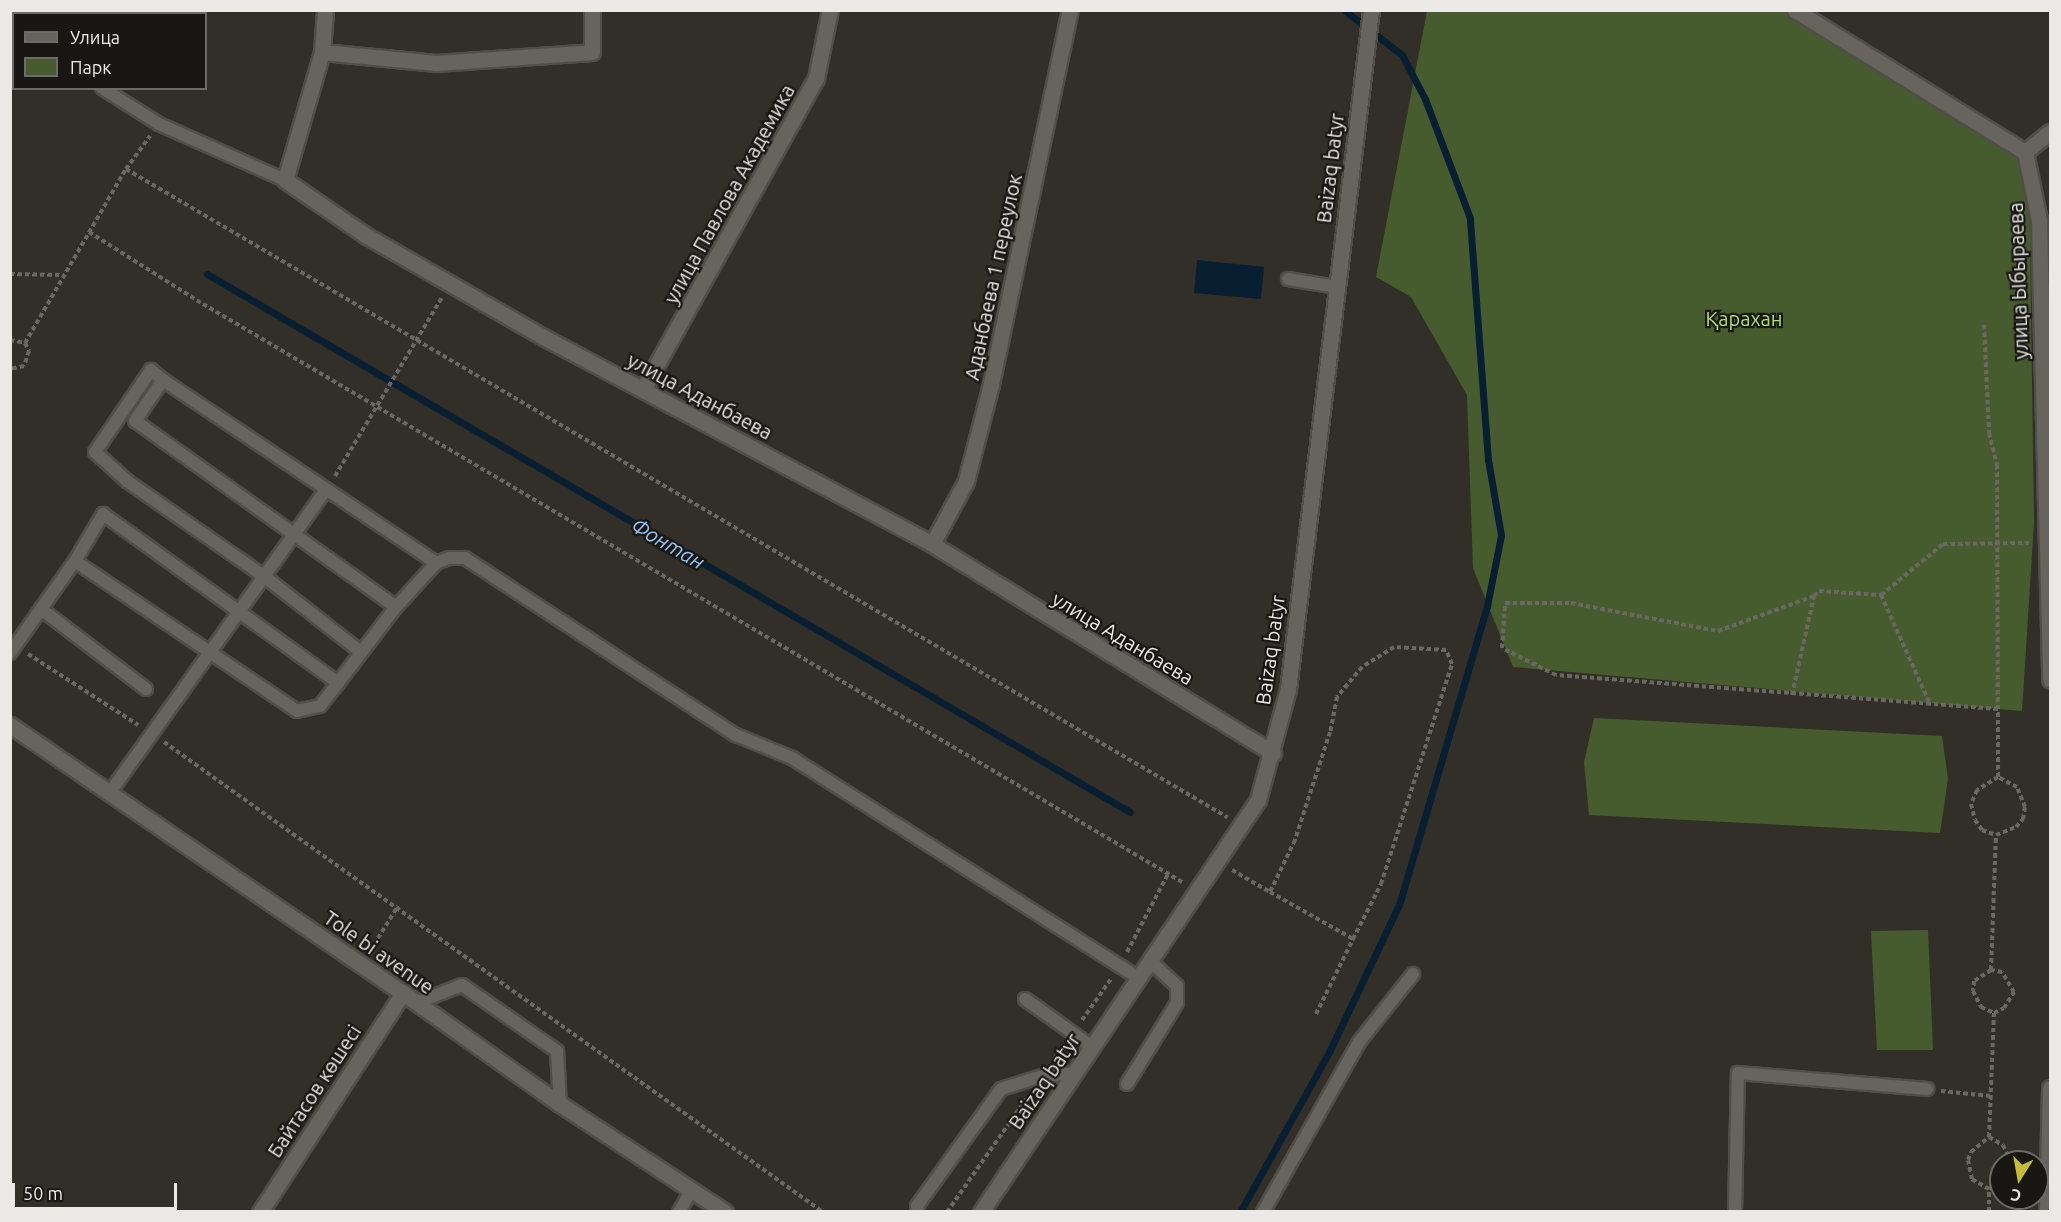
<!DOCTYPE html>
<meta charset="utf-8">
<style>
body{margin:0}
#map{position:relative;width:2061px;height:1222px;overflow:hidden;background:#322f29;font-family:Ubuntu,sans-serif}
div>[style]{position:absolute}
.green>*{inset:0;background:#475c2e}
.water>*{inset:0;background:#081e31}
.stream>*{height:7px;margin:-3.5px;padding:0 3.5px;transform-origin:3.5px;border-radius:3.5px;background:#081e31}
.path>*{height:4px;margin-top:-2px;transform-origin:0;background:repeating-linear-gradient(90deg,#6b6863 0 4.5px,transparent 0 7.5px)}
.roads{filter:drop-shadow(2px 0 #504e48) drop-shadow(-2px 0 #504e48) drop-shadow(0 2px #504e48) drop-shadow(0 -2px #504e48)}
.service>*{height:12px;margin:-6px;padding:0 6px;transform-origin:6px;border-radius:6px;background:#67645d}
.minor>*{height:15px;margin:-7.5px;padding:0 7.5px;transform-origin:7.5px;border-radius:7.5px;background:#67645d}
.tertiary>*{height:15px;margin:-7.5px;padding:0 7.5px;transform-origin:7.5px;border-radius:7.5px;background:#67645d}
span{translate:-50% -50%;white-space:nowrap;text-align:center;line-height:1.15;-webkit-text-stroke:4.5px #181714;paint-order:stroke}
.street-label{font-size:20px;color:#ebe9e5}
.park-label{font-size:20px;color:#aedf75}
.water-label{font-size:21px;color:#91c4f4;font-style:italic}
.frame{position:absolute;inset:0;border:12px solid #ebe9e5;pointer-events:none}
.legend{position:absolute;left:12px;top:12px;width:195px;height:78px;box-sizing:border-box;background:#181714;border:2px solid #6c6b68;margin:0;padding:8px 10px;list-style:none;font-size:18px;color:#ebe9e5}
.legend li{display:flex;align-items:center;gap:12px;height:30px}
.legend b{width:30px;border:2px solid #6c6b68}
.north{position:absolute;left:1989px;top:1150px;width:60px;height:60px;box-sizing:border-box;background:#181714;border:2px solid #6c6b68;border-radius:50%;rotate:191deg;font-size:16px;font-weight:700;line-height:24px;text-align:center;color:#ebe9e5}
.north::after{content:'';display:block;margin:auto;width:21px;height:27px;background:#c5bc3d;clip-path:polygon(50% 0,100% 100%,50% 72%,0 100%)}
.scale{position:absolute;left:12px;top:1183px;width:165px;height:27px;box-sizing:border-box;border:3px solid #ebe9e5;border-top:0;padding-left:8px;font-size:18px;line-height:21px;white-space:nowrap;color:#ebe9e5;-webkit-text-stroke:4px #181714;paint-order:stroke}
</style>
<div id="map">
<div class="green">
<div style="clip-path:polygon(1427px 11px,1805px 11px,2029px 167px,2034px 523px,2022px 711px,1513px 667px,1473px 568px,1467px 395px,1411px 297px,1376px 277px)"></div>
<div style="clip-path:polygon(1594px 718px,1942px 736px,1948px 779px,1940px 833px,1589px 815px,1584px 762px)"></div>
<div style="clip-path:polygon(1928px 930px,1933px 1050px,1877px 1050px,1871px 931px)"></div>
</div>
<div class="water">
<div style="clip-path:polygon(1197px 260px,1264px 267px,1261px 299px,1194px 293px)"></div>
</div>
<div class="stream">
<div style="left:207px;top:274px;width:1068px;rotate:30.24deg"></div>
<div style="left:1240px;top:1212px;width:185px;rotate:-60.9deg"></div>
<div style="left:1330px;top:1050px;width:161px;rotate:-64.6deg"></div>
<div style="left:1399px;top:905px;width:312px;rotate:-73.6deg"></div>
<div style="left:1487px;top:606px;width:72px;rotate:-78.8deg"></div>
<div style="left:1501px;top:535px;width:76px;rotate:-99.8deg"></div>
<div style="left:1488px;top:460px;width:243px;rotate:-94.3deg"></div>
<div style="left:1470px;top:218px;width:127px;rotate:-110.7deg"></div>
<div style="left:1425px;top:99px;width:50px;rotate:-117.6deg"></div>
<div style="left:1402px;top:55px;width:73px;rotate:-142.2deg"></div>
</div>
<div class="path">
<div style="left:126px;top:169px;width:1278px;rotate:30.48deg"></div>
<div style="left:89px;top:232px;width:135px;rotate:32.3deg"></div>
<div style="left:203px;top:304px;width:1137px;rotate:30.56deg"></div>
<div style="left:10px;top:274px;width:53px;rotate:1.1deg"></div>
<div style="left:1984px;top:325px;width:108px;rotate:87.3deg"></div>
<div style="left:1989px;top:433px;width:33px;rotate:76deg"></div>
<div style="left:1997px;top:465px;width:312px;rotate:89.8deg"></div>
<div style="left:10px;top:340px;width:15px;rotate:11deg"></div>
<div style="left:25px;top:343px;width:9px;rotate:63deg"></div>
<div style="left:29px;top:351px;width:16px;rotate:108deg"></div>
<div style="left:24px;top:366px;width:14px;rotate:168deg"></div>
<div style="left:25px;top:343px;width:201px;rotate:-59.9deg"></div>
<div style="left:126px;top:169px;width:41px;rotate:-54deg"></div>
<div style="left:335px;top:476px;width:209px;rotate:-59.1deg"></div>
<div style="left:1881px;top:595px;width:120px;rotate:65.8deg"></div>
<div style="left:28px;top:654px;width:131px;rotate:32.8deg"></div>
<div style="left:1792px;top:695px;width:101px;rotate:-77.5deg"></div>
<div style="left:1998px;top:709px;width:443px;rotate:-175.6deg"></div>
<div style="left:1556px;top:675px;width:60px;rotate:-153.4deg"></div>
<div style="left:1502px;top:648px;width:45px;rotate:-86.2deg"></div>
<div style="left:1505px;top:603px;width:66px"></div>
<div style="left:1571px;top:603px;width:150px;rotate:10.8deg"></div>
<div style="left:1718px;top:631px;width:102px;rotate:-20deg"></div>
<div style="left:1814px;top:596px;width:7px;rotate:-45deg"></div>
<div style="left:1819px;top:591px;width:62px;rotate:3.7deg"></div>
<div style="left:1881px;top:595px;width:80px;rotate:-39.4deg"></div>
<div style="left:1943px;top:544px;width:86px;rotate:-0.7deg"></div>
<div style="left:164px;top:742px;width:809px;rotate:35.5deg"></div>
<div style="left:1232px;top:870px;width:44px;rotate:30.1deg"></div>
<div style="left:370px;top:951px;width:53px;rotate:-58.1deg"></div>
<div style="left:1127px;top:952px;width:88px;rotate:-62.3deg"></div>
<div style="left:1991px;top:970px;width:135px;rotate:-87.9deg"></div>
<div style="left:1996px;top:835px;width:22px;rotate:-22deg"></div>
<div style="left:2016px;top:827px;width:11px;rotate:-49deg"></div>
<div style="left:2023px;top:819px;width:12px;rotate:-81deg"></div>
<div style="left:2025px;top:807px;width:22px;rotate:-112deg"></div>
<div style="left:2017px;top:787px;width:21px;rotate:-152deg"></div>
<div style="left:1998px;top:777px;width:25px;rotate:148deg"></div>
<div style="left:1977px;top:790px;width:15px;rotate:113deg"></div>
<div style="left:1971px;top:804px;width:16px;rotate:76deg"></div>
<div style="left:1975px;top:820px;width:12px;rotate:55deg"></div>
<div style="left:1982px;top:830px;width:15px;rotate:20deg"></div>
<div style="left:1316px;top:1014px;width:84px;rotate:-63.7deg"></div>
<div style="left:1353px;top:939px;width:62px;rotate:-63deg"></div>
<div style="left:1381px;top:884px;width:231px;rotate:-72.1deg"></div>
<div style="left:1452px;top:664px;width:15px;rotate:-113deg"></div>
<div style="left:1446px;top:650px;width:52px;rotate:-176.7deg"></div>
<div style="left:1394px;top:647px;width:38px;rotate:148deg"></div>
<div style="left:1362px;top:667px;width:39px;rotate:130deg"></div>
<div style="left:1337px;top:697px;width:36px;rotate:101deg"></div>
<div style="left:1330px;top:732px;width:114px;rotate:108deg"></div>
<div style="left:1295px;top:840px;width:58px;rotate:115.7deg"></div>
<div style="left:1270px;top:892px;width:95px;rotate:29.5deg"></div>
<div style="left:1082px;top:1020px;width:50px;rotate:-54.7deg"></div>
<div style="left:1054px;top:1059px;width:17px;rotate:-54deg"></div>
<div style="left:1941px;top:1091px;width:50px;rotate:5.7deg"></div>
<div style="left:1989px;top:1137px;width:124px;rotate:-87.7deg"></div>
<div style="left:1994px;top:1013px;width:11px;rotate:-27deg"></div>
<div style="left:2004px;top:1008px;width:19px;rotate:-58deg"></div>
<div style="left:2014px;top:992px;width:23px;rotate:-121deg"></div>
<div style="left:2002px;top:972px;width:11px;rotate:-170deg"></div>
<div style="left:1991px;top:970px;width:20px;rotate:147deg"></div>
<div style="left:1974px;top:981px;width:10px;rotate:96deg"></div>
<div style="left:1973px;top:991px;width:18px;rotate:63deg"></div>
<div style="left:1981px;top:1007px;width:14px;rotate:25deg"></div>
<div style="left:1989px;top:1189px;width:20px;rotate:-150deg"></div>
<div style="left:1972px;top:1179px;width:19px;rotate:-102deg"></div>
<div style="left:1968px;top:1160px;width:9px;rotate:-69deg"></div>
<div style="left:1971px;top:1152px;width:23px;rotate:-40deg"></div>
<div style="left:1989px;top:1137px;width:16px;rotate:30deg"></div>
<div style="left:2003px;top:1145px;width:19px;rotate:65deg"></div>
<div style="left:1989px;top:1189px;width:14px;rotate:-34deg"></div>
<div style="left:947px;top:1212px;width:138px;rotate:-55deg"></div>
<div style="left:1989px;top:1212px;width:23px;rotate:-90deg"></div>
</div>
<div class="roads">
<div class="service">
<div style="left:10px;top:35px;width:4px;rotate:14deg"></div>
<div style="left:102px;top:88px;width:67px;rotate:32.3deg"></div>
<div style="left:159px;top:124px;width:138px;rotate:24deg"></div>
<div style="left:1288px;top:279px;width:50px;rotate:9.3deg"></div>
<div style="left:163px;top:380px;width:16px;rotate:-140deg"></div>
<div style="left:151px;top:370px;width:99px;rotate:124.3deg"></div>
<div style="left:95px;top:452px;width:43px;rotate:42.2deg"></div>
<div style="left:127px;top:481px;width:168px;rotate:34.8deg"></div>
<div style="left:265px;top:577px;width:122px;rotate:38deg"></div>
<div style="left:396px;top:607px;width:320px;rotate:-144.5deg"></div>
<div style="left:135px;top:421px;width:50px;rotate:-55.7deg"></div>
<div style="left:163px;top:380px;width:329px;rotate:33.8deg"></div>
<div style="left:41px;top:609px;width:132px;rotate:37.3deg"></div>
<div style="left:10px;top:653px;width:113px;rotate:-54.8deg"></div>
<div style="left:338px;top:683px;width:29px;rotate:128deg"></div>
<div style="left:320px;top:706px;width:24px;rotate:168deg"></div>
<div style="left:297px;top:711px;width:268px;rotate:-146deg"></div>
<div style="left:75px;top:561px;width:55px;rotate:-59.2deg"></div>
<div style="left:103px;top:514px;width:289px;rotate:35.7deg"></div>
<div style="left:338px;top:683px;width:96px;rotate:-52.7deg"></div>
<div style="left:396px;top:607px;width:59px;rotate:-47.7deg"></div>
<div style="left:436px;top:563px;width:14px;rotate:-21deg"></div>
<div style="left:449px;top:558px;width:16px"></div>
<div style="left:465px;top:558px;width:324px;rotate:33.2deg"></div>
<div style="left:736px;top:735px;width:61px;rotate:22.3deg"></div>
<div style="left:792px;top:758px;width:410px;rotate:32.4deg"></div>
<div style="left:111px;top:791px;width:370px;rotate:-54.5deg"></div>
<div style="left:1025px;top:999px;width:82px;rotate:35.6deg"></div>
<div style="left:416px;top:1003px;width:49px;rotate:-21.4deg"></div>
<div style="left:462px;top:985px;width:116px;rotate:34.8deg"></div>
<div style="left:557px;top:1051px;width:53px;rotate:86.8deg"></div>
<div style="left:1127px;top:1084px;width:95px;rotate:-58.3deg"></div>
<div style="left:1177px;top:1003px;width:17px;rotate:-90deg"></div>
<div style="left:1177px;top:986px;width:37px;rotate:-137deg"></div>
<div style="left:679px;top:1212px;width:24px;rotate:-60deg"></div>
<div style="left:918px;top:1212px;width:6px;rotate:-99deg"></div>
<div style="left:917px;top:1206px;width:144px;rotate:-54.3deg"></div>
<div style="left:1001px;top:1089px;width:43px;rotate:-17.6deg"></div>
<div style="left:1042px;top:1076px;width:33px;rotate:-5deg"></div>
<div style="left:1263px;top:1212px;width:195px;rotate:-60.5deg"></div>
<div style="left:1359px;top:1042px;width:87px;rotate:-51.5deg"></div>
<div style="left:1735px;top:1212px;width:139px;rotate:-88.8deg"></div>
<div style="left:1738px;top:1073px;width:190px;rotate:4.8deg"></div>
</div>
<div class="minor">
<div style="left:325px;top:10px;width:42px;rotate:94.1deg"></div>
<div style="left:322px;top:52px;width:133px;rotate:106.1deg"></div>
<div style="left:285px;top:180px;width:97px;rotate:34.5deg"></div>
<div style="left:365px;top:235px;width:207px;rotate:29.8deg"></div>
<div style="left:545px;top:338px;width:438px;rotate:28deg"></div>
<div style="left:932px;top:544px;width:400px;rotate:31.5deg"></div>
<div style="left:1795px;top:10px;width:270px;rotate:31.7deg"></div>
<div style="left:2025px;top:152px;width:69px;rotate:78.4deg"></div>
<div style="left:2039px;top:220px;width:460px;rotate:88.6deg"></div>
<div style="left:322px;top:52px;width:115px;rotate:5.5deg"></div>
<div style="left:436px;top:63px;width:156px;rotate:-4deg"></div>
<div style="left:592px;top:52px;width:42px;rotate:-90deg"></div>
<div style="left:2025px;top:152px;width:32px;rotate:-39deg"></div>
<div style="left:643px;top:389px;width:356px;rotate:-60.9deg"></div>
<div style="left:816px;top:78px;width:69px;rotate:-78.4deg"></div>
<div style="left:932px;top:544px;width:72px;rotate:-61.6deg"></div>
<div style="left:966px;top:481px;width:100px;rotate:-75.5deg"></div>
<div style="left:991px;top:384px;width:382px;rotate:-78.1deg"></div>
<div style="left:10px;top:725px;width:476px;rotate:34.3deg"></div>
<div style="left:2047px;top:1212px;width:124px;rotate:-88.6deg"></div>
</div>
<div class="tertiary">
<div style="left:260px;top:1212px;width:262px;rotate:-56.9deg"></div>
<div style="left:403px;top:993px;width:192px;rotate:35.3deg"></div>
<div style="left:560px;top:1104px;width:197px;rotate:33.2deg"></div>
<div style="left:981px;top:1212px;width:496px;rotate:-56.1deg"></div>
<div style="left:1258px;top:800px;width:115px;rotate:-74.9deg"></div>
<div style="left:1288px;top:689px;width:684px;rotate:-83.03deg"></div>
</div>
</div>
<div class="street-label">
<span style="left:1330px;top:168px;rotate:-83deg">Baizaq batyr</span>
<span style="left:729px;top:194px;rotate:-61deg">улица Павлова Академика</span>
<span style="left:993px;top:277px;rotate:-78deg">Аданбаева 1 переулок</span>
<span style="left:2018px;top:281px;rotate:-92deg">улица Ыбыраева</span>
<span style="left:700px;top:396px;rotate:28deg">улица Аданбаева</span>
<span style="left:1123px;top:638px;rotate:31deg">улица Аданбаева</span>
<span style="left:1270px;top:650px;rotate:-82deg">Baizaq batyr</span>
<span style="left:379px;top:952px;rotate:35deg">Tole bi avenue</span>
<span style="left:1044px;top:1081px;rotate:-56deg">Baizaq batyr</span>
<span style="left:314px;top:1091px;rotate:-57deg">Байтасов көшесі</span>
</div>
<div class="park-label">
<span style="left:1744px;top:318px">Қарахан</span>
</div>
<div class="water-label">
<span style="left:668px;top:543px;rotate:30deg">Фонтан</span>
</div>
<div class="frame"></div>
<ul class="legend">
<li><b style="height:8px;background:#67645d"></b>Улица</li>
<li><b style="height:16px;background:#475c2e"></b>Парк</li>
</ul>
<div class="north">С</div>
<div class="scale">50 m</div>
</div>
